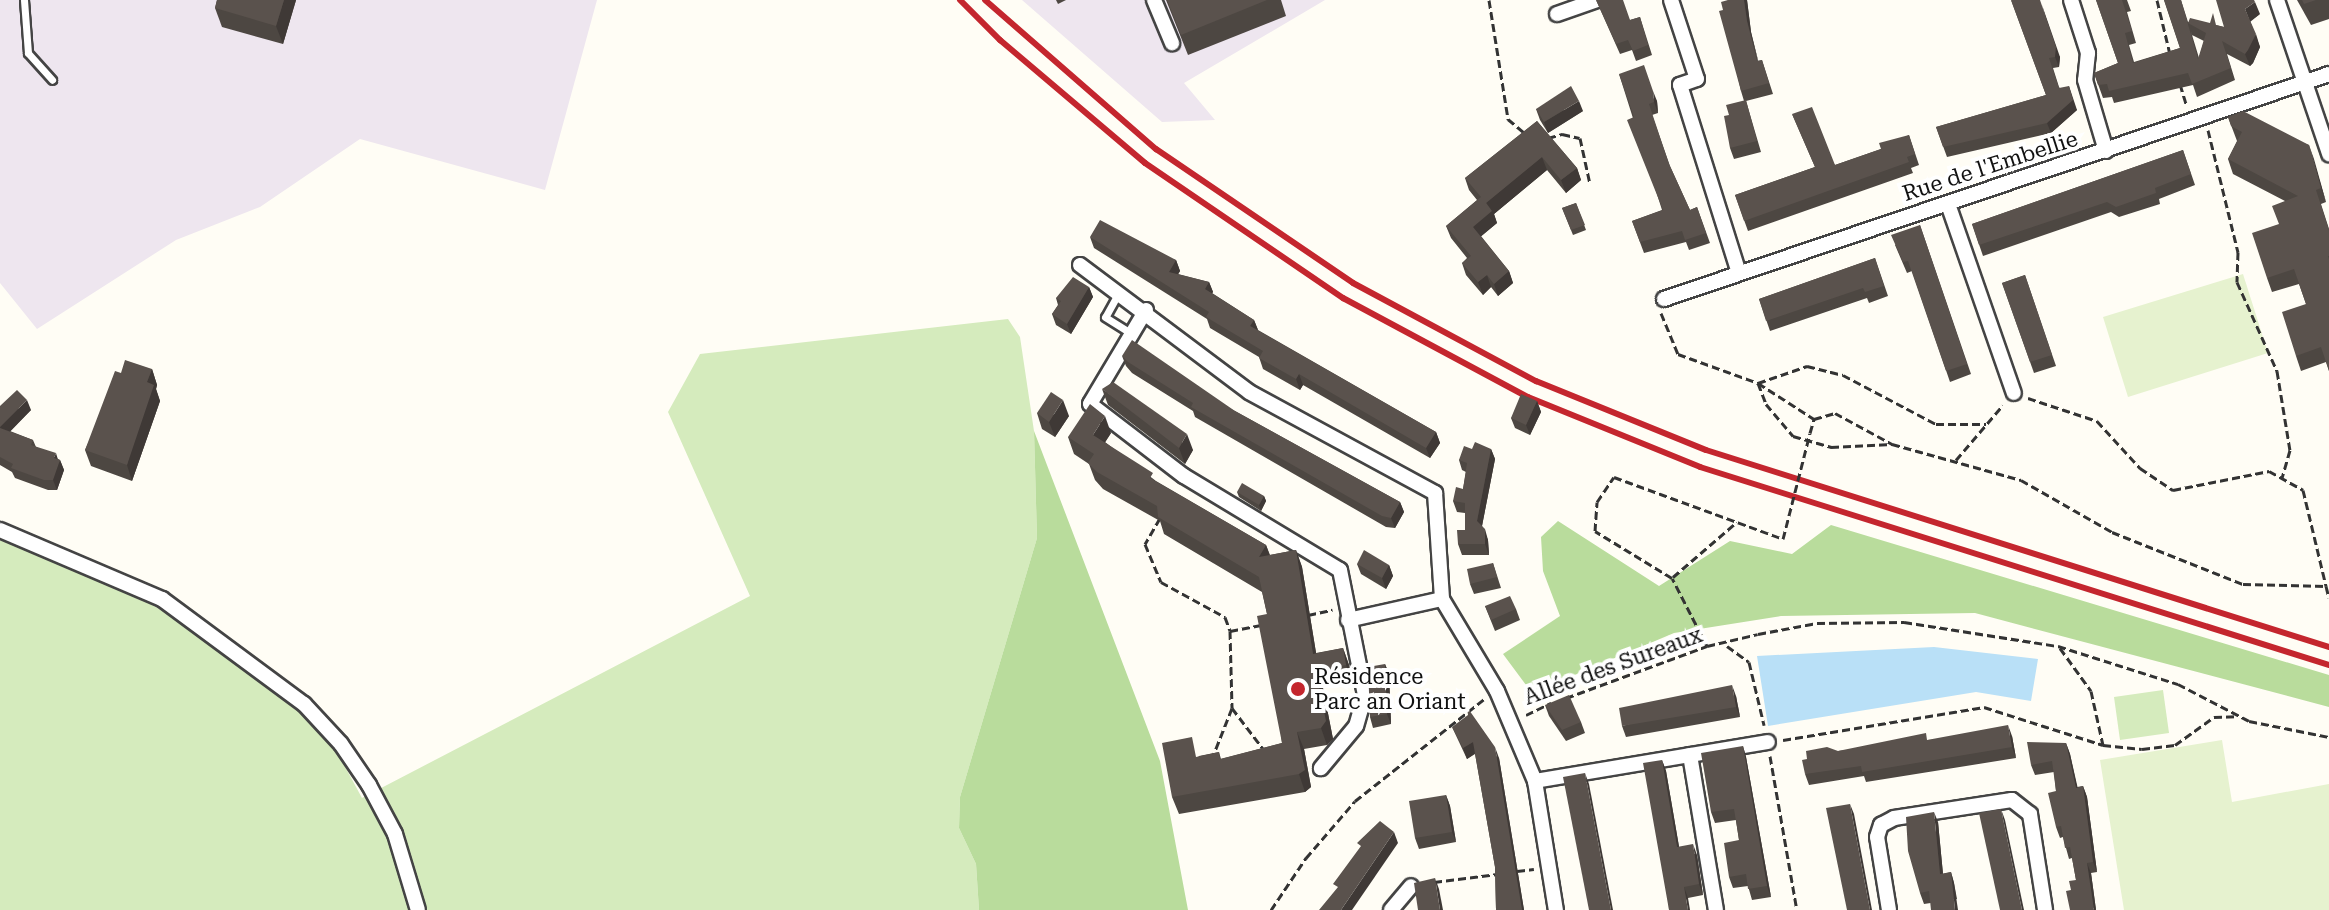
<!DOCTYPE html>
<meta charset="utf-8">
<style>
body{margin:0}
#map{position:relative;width:2329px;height:910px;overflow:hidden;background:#fffdf5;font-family:"Roboto Serif",serif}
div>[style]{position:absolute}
.industrial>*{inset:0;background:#eee6ef}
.green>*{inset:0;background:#d5ebbd}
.forest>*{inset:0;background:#b9dc9c}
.pitch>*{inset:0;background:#e6f2cf}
.water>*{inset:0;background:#b9e0f7}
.path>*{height:3px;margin-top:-1.5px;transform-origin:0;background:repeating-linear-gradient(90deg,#333 0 8px,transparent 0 12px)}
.roads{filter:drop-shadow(2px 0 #444) drop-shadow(-2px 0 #444) drop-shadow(0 2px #444) drop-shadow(0 -2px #444)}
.lane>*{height:7px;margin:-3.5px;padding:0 3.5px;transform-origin:3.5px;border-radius:3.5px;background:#fff}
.street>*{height:14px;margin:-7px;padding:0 7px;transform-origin:7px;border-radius:7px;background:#fff}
.rail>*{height:6px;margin:-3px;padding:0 3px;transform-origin:3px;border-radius:3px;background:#c4262e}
.path-bridge>*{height:3px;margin-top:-1.5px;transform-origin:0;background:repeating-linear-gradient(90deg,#333 0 8px,transparent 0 12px)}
.wall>*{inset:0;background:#4d4742}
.shaded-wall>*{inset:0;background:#3f3936}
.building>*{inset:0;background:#5a524d}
.dots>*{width:22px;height:22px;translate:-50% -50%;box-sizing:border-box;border:4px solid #fff;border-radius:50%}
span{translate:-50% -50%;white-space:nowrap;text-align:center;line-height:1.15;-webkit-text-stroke:8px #fff;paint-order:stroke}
.street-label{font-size:22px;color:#111}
.poi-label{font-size:22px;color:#111}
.left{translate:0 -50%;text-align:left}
</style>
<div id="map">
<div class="industrial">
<div style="clip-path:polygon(0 0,597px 0,545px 190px,360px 139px,260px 207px,176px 240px,37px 329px,0 283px)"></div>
<div style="clip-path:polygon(1022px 0,1325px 0,1184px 83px,1215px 120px,1162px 122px)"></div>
</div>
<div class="green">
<div style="clip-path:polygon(1008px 319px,1020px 337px,1034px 431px,1037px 538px,960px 797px,959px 828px,976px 864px,979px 910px,0 910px,0 540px,124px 589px,193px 628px,298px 711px,336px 750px,362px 798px,750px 596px,668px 412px,700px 354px)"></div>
<div style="clip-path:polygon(2163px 690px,2169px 733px,2120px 740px,2114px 697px)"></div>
</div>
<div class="forest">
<div style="clip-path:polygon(1034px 431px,1160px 761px,1188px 910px,979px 910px,976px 864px,959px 828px,960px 797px,1037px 538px)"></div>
<div style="clip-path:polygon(1558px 521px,1659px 586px,1730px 541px,1792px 554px,1831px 525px,2329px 675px,2329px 707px,1975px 613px,1781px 616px,1674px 633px,1532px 693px,1503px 654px,1560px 616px,1543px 571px,1541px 537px)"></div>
</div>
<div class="pitch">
<div style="clip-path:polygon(2243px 274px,2268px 353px,2128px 397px,2103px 317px)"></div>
<div style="clip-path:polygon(2222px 740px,2232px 802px,2329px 784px,2329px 910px,2124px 910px,2100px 760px)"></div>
</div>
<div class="water">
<div style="clip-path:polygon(1934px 647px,2038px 659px,2031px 701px,1976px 692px,1768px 726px,1757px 656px)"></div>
</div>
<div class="path">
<div style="left:1489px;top:0;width:121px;rotate:80.9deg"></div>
<div style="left:1508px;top:119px;width:23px;rotate:40deg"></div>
<div style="left:2157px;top:0;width:56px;rotate:76.5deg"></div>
<div style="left:2180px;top:84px;width:21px;rotate:73deg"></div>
<div style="left:2208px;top:130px;width:126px;rotate:76.2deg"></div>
<div style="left:2238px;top:252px;width:30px;rotate:92deg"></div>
<div style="left:2237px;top:282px;width:98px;rotate:65.8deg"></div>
<div style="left:2277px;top:371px;width:80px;rotate:80.7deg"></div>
<div style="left:2290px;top:450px;width:29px;rotate:106deg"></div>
<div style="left:1548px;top:138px;width:15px;rotate:-16deg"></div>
<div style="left:1562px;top:134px;width:18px;rotate:13deg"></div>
<div style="left:1580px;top:138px;width:47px;rotate:77.7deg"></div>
<div style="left:1661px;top:313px;width:44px;rotate:67.5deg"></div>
<div style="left:1678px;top:354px;width:85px;rotate:19.9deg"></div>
<div style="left:1758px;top:383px;width:67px;rotate:32.7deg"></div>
<div style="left:1758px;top:383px;width:52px;rotate:-19.1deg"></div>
<div style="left:1807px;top:366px;width:37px;rotate:14deg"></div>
<div style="left:1843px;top:375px;width:105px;rotate:27.8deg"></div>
<div style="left:1936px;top:424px;width:50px"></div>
<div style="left:1758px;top:383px;width:22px;rotate:69deg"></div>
<div style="left:1766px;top:404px;width:42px;rotate:49.8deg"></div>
<div style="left:1793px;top:436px;width:40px;rotate:16deg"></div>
<div style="left:1831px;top:447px;width:61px;rotate:-2.8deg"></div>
<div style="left:2028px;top:398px;width:73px;rotate:18.4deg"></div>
<div style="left:2097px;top:421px;width:64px;rotate:47.5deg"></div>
<div style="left:2140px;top:468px;width:40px;rotate:34deg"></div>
<div style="left:2173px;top:490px;width:98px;rotate:-11.2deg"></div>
<div style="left:2269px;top:471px;width:39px;rotate:29deg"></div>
<div style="left:2303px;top:490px;width:99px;rotate:76.5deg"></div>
<div style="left:1814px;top:419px;width:22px;rotate:-16deg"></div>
<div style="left:1835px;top:413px;width:65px;rotate:28.5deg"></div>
<div style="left:1892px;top:444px;width:134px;rotate:15.6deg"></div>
<div style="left:2021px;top:480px;width:105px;rotate:29.7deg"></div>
<div style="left:2112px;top:532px;width:141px;rotate:21.7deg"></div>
<div style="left:2243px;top:584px;width:83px;rotate:1.4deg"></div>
<div style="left:2326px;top:586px;width:12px;rotate:76deg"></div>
<div style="left:1810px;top:433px;width:15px;rotate:-74deg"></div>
<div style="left:1956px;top:460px;width:72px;rotate:-49.5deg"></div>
<div style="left:1160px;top:518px;width:30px;rotate:120deg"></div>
<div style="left:1145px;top:544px;width:41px;rotate:67.2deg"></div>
<div style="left:1161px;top:582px;width:73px;rotate:28.7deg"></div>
<div style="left:1225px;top:617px;width:15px;rotate:70deg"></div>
<div style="left:1230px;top:631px;width:77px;rotate:88.5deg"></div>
<div style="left:1232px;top:708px;width:52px;rotate:111.6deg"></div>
<div style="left:1673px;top:577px;width:84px;rotate:-40.7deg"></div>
<div style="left:1308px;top:615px;width:25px;rotate:-12deg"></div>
<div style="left:1230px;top:631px;width:33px;rotate:-11deg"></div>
<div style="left:1707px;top:646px;width:76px;rotate:-117.2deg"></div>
<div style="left:1672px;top:578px;width:90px;rotate:-148.6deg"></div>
<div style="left:1595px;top:531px;width:29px;rotate:-86deg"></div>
<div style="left:1597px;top:502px;width:30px;rotate:-56deg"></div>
<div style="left:1614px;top:477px;width:180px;rotate:20.1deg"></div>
<div style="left:1727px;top:646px;width:27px;rotate:36deg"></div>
<div style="left:1749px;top:662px;width:65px;rotate:76.6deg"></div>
<div style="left:2060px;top:648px;width:53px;rotate:54.2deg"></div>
<div style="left:2091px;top:691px;width:55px;rotate:77.5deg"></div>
<div style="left:1566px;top:698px;width:150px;rotate:-20.2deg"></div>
<div style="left:1707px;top:646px;width:52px;rotate:-13.2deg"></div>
<div style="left:1758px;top:634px;width:60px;rotate:-10.6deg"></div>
<div style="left:1817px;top:623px;width:87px;rotate:-0.7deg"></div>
<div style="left:1904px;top:622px;width:156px;rotate:8.9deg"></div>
<div style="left:2058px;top:646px;width:126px;rotate:17.6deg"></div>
<div style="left:2178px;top:684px;width:80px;rotate:27.5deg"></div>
<div style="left:2249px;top:721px;width:82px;rotate:11.3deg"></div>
<div style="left:1232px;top:708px;width:53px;rotate:52.7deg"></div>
<div style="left:1526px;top:715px;width:28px;rotate:-26deg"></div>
<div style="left:1783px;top:740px;width:204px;rotate:-9.3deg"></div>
<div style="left:1984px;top:707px;width:125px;rotate:17.7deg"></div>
<div style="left:2103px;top:745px;width:39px;rotate:6deg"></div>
<div style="left:2142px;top:749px;width:33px;rotate:-7deg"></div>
<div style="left:2175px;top:745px;width:48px;rotate:-35.7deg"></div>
<div style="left:2214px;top:717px;width:23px;rotate:-2deg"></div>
<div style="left:1770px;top:756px;width:156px;rotate:80.1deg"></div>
<div style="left:1517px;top:871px;width:17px;rotate:-7deg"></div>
<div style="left:1434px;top:882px;width:64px;rotate:-7.1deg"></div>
<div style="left:1271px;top:910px;width:63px;rotate:-56.1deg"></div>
<div style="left:1306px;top:858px;width:75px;rotate:-49.3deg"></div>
<div style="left:1355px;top:801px;width:164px;rotate:-38.3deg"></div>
</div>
<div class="roads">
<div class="lane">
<div style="left:24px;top:0;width:53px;rotate:85.7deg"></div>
<div style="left:28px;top:53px;width:36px;rotate:48deg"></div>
<div style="left:1118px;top:294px;width:26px;rotate:119deg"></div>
<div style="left:1105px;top:317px;width:32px;rotate:32deg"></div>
</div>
<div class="street">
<div style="left:1154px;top:0;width:47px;rotate:67.3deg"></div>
<div style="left:1671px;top:0;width:83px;rotate:71.8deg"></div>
<div style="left:1697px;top:79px;width:18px;rotate:161deg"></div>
<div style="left:1680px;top:85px;width:197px;rotate:72.6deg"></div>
<div style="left:2071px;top:0;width:56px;rotate:72.2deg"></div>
<div style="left:2088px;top:53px;width:27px;rotate:96deg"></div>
<div style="left:2085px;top:80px;width:74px;rotate:73.5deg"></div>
<div style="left:2277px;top:0;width:163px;rotate:71.3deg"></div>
<div style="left:1557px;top:14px;width:42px;rotate:-19.3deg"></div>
<div style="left:1948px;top:204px;width:200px;rotate:70.8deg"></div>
<div style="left:1080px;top:265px;width:211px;rotate:36.9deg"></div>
<div style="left:1249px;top:392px;width:212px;rotate:28.5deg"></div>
<div style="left:1435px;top:493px;width:106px;rotate:86.2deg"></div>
<div style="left:1442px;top:599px;width:107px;rotate:59.1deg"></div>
<div style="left:1497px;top:691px;width:98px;rotate:67.1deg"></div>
<div style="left:1535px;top:781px;width:131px;rotate:80.8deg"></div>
<div style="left:1664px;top:299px;width:702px;rotate:-18.69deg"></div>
<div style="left:1146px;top:310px;width:109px;rotate:120.8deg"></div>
<div style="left:1090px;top:404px;width:118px;rotate:37.5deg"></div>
<div style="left:1184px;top:476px;width:182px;rotate:31.1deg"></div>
<div style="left:1340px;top:570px;width:127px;rotate:78.7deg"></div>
<div style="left:1365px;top:695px;width:32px;rotate:106deg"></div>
<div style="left:1356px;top:726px;width:55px;rotate:129.8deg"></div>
<div style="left:0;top:530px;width:176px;rotate:23.1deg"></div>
<div style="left:162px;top:599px;width:177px;rotate:36.5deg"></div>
<div style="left:304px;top:704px;width:54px;rotate:47.2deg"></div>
<div style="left:341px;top:744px;width:50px;rotate:55.7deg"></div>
<div style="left:369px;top:785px;width:55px;rotate:62deg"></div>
<div style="left:395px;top:834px;width:79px;rotate:73.2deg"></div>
<div style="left:1348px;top:620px;width:96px;rotate:-12.6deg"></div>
<div style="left:1690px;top:755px;width:157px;rotate:80.5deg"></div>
<div style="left:1535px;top:781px;width:236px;rotate:-9.5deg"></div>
<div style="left:1391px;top:910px;width:31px;rotate:-50deg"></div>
<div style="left:1889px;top:910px;width:74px;rotate:-99.3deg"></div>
<div style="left:1877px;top:837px;width:13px;rotate:-72deg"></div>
<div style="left:1881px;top:825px;width:15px;rotate:-28deg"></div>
<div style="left:1894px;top:818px;width:119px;rotate:-8.7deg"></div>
<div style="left:2012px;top:800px;width:23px;rotate:38deg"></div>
<div style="left:2030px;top:814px;width:97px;rotate:81.1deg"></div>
</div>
</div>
<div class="rail">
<div style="left:960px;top:0;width:57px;rotate:45deg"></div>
<div style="left:1000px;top:40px;width:190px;rotate:40.3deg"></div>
<div style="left:1145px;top:163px;width:240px;rotate:34.3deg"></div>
<div style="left:1343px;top:298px;width:210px;rotate:28.2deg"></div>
<div style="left:1528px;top:397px;width:186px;rotate:22.1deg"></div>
<div style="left:1700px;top:467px;width:659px;rotate:17.47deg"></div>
<div style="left:985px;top:0;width:227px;rotate:41.1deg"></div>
<div style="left:1156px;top:149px;width:238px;rotate:34.2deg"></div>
<div style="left:1353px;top:283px;width:208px;rotate:28.2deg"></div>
<div style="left:1536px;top:381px;width:183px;rotate:22.1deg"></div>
<div style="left:1706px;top:450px;width:653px;rotate:17.55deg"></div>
</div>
<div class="path-bridge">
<div style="left:1783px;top:539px;width:109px;rotate:-75.7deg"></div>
</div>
<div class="wall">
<div style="clip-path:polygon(217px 0,296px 0,283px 44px,222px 27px,215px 8px)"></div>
<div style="clip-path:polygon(1056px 0,1066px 0,1058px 4px)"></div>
<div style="clip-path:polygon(1166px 0,1281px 0,1286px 16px,1188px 55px)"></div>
<div style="clip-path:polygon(1596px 0,1630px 20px,1640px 17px,1652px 55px,1636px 61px,1632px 50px,1620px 54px)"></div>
<div style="clip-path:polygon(1728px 0,1747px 0,1751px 32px,1758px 61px,1762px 60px,1773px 94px,1746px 101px,1761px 152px,1734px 159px,1730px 148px,1729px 115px,1744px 101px,1741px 91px,1723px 10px)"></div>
<div style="clip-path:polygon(2011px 0,2060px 57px,2059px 67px,2053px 68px,2059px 87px,2077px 110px,2051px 133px,1947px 157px,1936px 127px,2046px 95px)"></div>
<div style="clip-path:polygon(evenodd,2096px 0,2127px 0,2131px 11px,2127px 12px,2136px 43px,2129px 45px,2134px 62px,2180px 48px,2164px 0,2181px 0,2188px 22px,2216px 25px,2224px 27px,2260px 14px,2250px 21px,2260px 47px,2253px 63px,2250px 66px,2227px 54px,2235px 80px,2197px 97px,2193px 85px,2114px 103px,2112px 97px,2103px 98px,2094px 73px,2118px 63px,2096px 0,2189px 25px,2192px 35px,2204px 41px,2199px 58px,2189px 25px)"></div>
<div style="clip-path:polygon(2297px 0,2329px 0,2329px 19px,2311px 25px)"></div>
<div style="clip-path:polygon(1619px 74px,1657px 101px,1658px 113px,1652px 115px,1670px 166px,1690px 210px,1697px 207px,1710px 243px,1689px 250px,1686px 242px,1644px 253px,1632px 221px,1662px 210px)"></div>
<div style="clip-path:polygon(1536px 109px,1583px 111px,1548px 133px,1540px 120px)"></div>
<div style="clip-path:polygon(1792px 114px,1835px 165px,1881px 149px,1909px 135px,1919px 165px,1911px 168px,1913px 173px,1748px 231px,1735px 195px,1815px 167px)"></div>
<div style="clip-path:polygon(2228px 117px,2309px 145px,2326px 202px,2321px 204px,2329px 229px,2329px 371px,2326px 362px,2301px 371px,2296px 356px,2306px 304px,2299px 284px,2272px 292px,2267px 278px,2285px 201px,2233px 174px,2228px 159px,2237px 141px)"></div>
<div style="clip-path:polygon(1537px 121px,1577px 168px,1581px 180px,1566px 193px,1547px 170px,1494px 214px,1497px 223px,1481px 236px,1509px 271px,1513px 283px,1498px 296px,1491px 287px,1483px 295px,1466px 275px,1462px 263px,1467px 258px,1451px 238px,1446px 226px,1477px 200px,1469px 190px,1465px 178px)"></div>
<div style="clip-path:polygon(2183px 150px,2195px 185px,2159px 199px,2160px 204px,2119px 217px,2111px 212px,1983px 256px,1972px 224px)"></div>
<div style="clip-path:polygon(1576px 203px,1586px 230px,1573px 235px,1562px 208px)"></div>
<div style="clip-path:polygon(1920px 225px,1971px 374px,1950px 382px,1912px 271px,1907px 273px,1895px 245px)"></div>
<div style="clip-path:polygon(1090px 237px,1176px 260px,1180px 271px,1178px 274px,1209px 282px,1213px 292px,1212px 293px,1254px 320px,1258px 330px,1436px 432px,1440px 443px,1430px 458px,1303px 385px,1300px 390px,1263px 369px,1259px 357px,1210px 328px,1207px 319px,1094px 248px)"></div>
<div style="clip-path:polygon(1875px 258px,1888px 296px,1869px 303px,1867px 298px,1770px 331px,1759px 299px)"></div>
<div style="clip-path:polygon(2025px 275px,2056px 366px,2034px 373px,2002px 283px)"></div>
<div style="clip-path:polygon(1089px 287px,1093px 297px,1071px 334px,1056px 325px,1052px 314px,1058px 305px,1056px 298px)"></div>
<div style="clip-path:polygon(1122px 356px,1235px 411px,1400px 502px,1404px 512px,1395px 528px,1386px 527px,1195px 417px,1193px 411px,1132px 373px,1126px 366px)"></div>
<div style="clip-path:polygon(152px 369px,157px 385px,156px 389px,160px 401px,132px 481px,91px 466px,85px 450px,121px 373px)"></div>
<div style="clip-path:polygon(1102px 389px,1193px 450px,1185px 464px,1108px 405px)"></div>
<div style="clip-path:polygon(1537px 401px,1541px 412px,1530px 435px,1515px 428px,1511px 418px)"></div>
<div style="clip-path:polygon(0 406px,31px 410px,10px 431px,33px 440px,36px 447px,60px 460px,64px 470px,57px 490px,48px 490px,15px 478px,12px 472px,0 465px)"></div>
<div style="clip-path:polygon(1037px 413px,1069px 416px,1055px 437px,1042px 429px)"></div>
<div style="clip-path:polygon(1111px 433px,1105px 442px,1156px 481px,1266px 545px,1270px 555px,1296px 550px,1302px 567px,1316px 653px,1343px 648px,1349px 665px,1352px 682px,1323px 688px,1333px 739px,1327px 745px,1304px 749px,1311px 787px,1305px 792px,1179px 814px,1172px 797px,1199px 756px,1219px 752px,1221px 759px,1282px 743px,1267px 614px,1262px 592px,1164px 534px,1160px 521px,1103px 489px,1095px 480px,1089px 464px,1074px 454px,1068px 437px)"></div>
<div style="clip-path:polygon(1472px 449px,1491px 449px,1495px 459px,1482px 526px,1488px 540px,1489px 555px,1462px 555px,1458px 544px,1465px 530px,1465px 513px,1457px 512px,1453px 501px,1463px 489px,1466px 472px,1462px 470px,1459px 460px)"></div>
<div style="clip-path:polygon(1237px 492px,1264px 496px,1266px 501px,1261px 511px,1239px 497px)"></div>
<div style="clip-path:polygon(1493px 563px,1501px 588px,1474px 594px,1470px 584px)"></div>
<div style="clip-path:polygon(1357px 564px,1389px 565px,1393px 576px,1386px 589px,1361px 574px)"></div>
<div style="clip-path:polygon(1485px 606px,1516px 609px,1520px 620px,1495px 631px)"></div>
<div style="clip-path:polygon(1385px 664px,1389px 674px,1391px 724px,1373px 728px,1370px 717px)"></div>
<div style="clip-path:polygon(1736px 696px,1740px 717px,1626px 737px,1622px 726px)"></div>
<div style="clip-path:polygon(1545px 705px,1581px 722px,1585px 733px,1566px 741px,1549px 716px)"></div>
<div style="clip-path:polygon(1452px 727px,1499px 758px,1524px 910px,1496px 910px,1495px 867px,1475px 754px,1467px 759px)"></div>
<div style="clip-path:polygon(2012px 736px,2016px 758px,1866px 782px,1864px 776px,1809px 785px,1805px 774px,1838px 751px,1928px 740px)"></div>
<div style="clip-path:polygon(2066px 743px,2070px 754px,2077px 787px,2083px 786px,2087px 797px,2097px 872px,2091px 873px,2096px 910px,2071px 890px,2076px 880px,2072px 858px,2069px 859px,2063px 837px,2060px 838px,2056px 827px,2056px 791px,2054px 772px,2035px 775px,2031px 765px)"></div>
<div style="clip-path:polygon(1743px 746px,1746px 757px,1771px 897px,1752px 900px,1748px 886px,1733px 888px,1729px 877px,1739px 840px,1736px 820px,1715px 823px,1711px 812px)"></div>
<div style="clip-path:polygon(1662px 760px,1666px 771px,1679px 847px,1697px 855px,1703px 895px,1688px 898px,1669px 910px)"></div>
<div style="clip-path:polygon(1446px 795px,1450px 806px,1456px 842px,1419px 849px,1415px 838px)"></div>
<div style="clip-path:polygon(1938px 822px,1943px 874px,1951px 872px,1954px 883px,1957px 899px,1924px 904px,1920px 893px)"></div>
</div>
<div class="shaded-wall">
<div style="clip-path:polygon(284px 0,296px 0,283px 44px,276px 26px)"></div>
<div style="clip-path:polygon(1744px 0,1747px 0,1751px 32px,1761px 72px,1747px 21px)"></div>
<div style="clip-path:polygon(2255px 2px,2260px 14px,2250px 22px,2245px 9px)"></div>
<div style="clip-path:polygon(2042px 5px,2060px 57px,2059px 67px,2055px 57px)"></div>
<div style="clip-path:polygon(2256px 34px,2260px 47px,2253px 63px,2250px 66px,2245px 54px)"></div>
<div style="clip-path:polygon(2069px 86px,2077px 110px,2051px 133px,2047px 123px)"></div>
<div style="clip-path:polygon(1653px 91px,1657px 101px,1658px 113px,1654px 102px)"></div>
<div style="clip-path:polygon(1579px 101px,1583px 111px,1548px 133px,1544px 122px)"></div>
<div style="clip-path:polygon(2309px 145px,2314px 159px,2326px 202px,2321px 188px)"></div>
<div style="clip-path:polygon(1542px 157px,1547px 170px,1494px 214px,1497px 223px,1478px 239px,1473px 227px,1486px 203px)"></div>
<div style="clip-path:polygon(1577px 168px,1581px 180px,1566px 193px,1561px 180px)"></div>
<div style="clip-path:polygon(1176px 260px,1180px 271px,1173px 283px,1169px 272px)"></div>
<div style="clip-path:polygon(1509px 271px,1513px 283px,1498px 296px,1494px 284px)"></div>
<div style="clip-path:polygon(1487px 275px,1491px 287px,1483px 295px,1478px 282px)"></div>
<div style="clip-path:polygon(1209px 282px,1213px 292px,1208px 299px,1205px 289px)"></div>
<div style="clip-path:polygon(1089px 287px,1093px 297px,1071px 334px,1067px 324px)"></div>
<div style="clip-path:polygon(1254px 320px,1258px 330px,1250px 326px)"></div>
<div style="clip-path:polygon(152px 369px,157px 385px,156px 389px,160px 401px,132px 481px,127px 465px,147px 382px)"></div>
<div style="clip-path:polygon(1299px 374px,1303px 385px,1300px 390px,1296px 379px)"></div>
<div style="clip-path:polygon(27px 400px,31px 410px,4px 438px,0 427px)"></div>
<div style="clip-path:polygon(1063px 400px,1069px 416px,1055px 437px,1049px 422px)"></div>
<div style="clip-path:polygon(1537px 401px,1541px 412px,1530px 435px,1526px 425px)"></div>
<div style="clip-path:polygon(1105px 416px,1111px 433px,1099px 452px,1093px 435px)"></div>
<div style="clip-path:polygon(1436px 432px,1440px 443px,1430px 458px,1426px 448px)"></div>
<div style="clip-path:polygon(1187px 434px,1193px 450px,1185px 464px,1179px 448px)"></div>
<div style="clip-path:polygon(1491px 449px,1495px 459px,1481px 531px,1477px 521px)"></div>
<div style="clip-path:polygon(56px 453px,59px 463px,60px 460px,64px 470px,57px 490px,53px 480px,54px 458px)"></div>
<div style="clip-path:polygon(1264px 496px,1266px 501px,1261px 511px,1259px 505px)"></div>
<div style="clip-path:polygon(1400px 502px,1404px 512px,1395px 528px,1391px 518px)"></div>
<div style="clip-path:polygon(1485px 529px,1488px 540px,1489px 555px,1485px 544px)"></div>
<div style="clip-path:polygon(1266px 545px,1272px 562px,1259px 557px)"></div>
<div style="clip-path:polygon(1296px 550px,1302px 567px,1319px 671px,1313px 654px)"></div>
<div style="clip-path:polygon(1389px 565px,1393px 576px,1386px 589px,1382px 578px)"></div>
<div style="clip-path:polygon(1343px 648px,1349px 665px,1352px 682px,1346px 665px)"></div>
<div style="clip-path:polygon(1385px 664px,1389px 674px,1391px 724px,1387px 714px)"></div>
<div style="clip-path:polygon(1316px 671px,1323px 688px,1333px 739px,1327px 745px,1321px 728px)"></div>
<div style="clip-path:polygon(1732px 685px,1736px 696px,1740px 717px,1736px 707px)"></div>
<div style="clip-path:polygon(2008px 725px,2012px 736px,2016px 758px,2012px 747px)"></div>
<div style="clip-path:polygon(1297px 732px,1304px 749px,1311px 787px,1305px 792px,1299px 774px)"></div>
<div style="clip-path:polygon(1473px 742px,1477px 752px,1467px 759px,1463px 748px)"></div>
<div style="clip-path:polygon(2066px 743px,2070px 754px,2080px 798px,2076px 788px)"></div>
<div style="clip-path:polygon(1743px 746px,1746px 757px,1771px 897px,1767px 886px)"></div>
<div style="clip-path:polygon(1495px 747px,1499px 758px,1524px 910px,1522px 910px)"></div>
<div style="clip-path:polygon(1662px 760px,1666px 771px,1681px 858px,1677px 847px)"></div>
<div style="clip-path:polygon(1585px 773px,1589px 784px,1613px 910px,1611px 910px)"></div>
<div style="clip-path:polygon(2083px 786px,2087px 797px,2097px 872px,2093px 862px)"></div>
<div style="clip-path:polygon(1446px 795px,1450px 806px,1456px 842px,1452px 832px)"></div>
<div style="clip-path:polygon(1850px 804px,1854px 814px,1872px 910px,1870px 910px)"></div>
<div style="clip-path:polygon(2001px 809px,2005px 820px,2024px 910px,2022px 910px)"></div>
<div style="clip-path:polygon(1934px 812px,1938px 822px,1944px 885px,1940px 874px)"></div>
<div style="clip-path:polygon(1394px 832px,1398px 843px,1352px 910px,1341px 910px)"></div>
<div style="clip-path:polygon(1693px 844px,1697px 855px,1703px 895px,1699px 884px)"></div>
<div style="clip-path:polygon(2087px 863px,2091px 873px,2096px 910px,2094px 910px,2092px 897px)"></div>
<div style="clip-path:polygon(1951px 872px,1954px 883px,1958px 910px,1955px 910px)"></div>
<div style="clip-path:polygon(1435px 878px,1439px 889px,1443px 910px,1440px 910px)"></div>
<div style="clip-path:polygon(1684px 887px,1688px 898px,1690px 910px,1688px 910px)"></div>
</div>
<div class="building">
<div style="clip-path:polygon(217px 0,284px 0,276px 26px,215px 8px)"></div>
<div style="clip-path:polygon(1167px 0,1267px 0,1181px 35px)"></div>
<div style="clip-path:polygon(1596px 0,1623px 0,1630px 20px,1640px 17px,1648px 45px,1633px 51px,1628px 40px,1616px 44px)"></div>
<div style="clip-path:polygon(1728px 0,1744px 0,1747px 21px,1757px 61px,1762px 60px,1769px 83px,1741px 91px,1719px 11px,1723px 10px,1721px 2px)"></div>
<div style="clip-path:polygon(2011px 0,2040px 0,2056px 47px,2055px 57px,2049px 58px,2059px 88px,2069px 86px,2073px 100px,2047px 123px,1943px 147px,1936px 127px,2046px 95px)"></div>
<div style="clip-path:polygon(2096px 0,2122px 0,2132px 31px,2125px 33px,2133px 63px,2180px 48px,2164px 0,2181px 0,2198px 59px,2206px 33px,2188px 23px,2190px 18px,2210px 23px,2213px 13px,2216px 25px,2224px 27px,2216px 0,2254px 0,2255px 2px,2245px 9px,2256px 34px,2248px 50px,2245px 54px,2222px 41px,2231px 68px,2192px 84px,2188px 73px,2109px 91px,2107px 84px,2098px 85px,2094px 73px,2118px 63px)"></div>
<div style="clip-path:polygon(2302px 0,2316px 0,2304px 4px)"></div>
<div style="clip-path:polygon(1644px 65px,1653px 91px,1654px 102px,1649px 104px,1669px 164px,1690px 210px,1697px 207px,1706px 233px,1685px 240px,1682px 231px,1640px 242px,1632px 221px,1663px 210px,1627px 120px,1634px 117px,1619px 74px)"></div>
<div style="clip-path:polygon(1571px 86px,1579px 101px,1544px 122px,1536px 109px)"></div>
<div style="clip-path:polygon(1746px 100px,1757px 141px,1730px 148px,1724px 116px,1729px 115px,1726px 105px)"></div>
<div style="clip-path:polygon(1812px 107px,1835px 165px,1881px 149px,1879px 143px,1909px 135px,1915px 154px,1907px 157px,1909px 162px,1744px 221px,1735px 195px,1815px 167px,1792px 114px)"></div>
<div style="clip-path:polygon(2243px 111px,2309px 145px,2321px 188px,2316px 190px,2329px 230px,2329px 256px,2328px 256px,2329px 259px,2329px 371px,2321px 347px,2296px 356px,2282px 312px,2306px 304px,2294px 269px,2267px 278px,2252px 233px,2279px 224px,2272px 206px,2298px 196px,2228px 159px,2242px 132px,2231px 126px,2228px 117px)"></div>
<div style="clip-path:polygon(1537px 121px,1577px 168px,1561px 180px,1542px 157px,1486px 203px,1484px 200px,1492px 211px,1473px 227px,1509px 271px,1494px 284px,1487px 275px,1478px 282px,1462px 263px,1471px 256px,1446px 226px,1481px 197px,1465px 178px)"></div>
<div style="clip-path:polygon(2183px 150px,2191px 174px,2155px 188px,2156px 193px,2116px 207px,2107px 202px,1979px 245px,1972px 224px)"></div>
<div style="clip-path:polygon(1576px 203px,1585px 225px,1571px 230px,1562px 208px)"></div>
<div style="clip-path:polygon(1100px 220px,1176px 260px,1169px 272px,1209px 282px,1205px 289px,1254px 320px,1250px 326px,1436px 432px,1426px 448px,1299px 374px,1296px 379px,1259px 358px,1263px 351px,1206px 317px,1209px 312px,1090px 237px)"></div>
<div style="clip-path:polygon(1920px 225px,1967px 364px,1946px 371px,1908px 261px,1903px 262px,1891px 235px)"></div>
<div style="clip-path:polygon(1875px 258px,1884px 286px,1865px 292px,1863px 288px,1766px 321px,1759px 299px)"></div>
<div style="clip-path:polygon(2025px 275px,2052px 355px,2030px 362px,2002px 283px)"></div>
<div style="clip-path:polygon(1073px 277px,1089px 287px,1067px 324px,1052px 314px,1061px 301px,1056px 298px)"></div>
<div style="clip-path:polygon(1132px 340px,1235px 411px,1400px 502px,1391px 518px,1382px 516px,1191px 407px,1193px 403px,1128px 362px,1122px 356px)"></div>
<div style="clip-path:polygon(125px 360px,152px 369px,147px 382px,154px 385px,127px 465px,85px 450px,115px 371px,121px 373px)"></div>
<div style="clip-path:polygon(1113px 382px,1187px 434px,1179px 448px,1102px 389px)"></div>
<div style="clip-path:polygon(17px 390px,27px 400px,0 427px,0 406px)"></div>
<div style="clip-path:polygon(1051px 392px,1063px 400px,1049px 422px,1037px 413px)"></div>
<div style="clip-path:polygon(1521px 394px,1537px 401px,1526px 425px,1511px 418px)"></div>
<div style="clip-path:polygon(1090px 404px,1105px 416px,1093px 435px,1153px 473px,1150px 478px,1266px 545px,1259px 557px,1296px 550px,1313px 654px,1343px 648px,1346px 665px,1316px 671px,1326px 721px,1321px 728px,1297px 732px,1305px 770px,1299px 774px,1172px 797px,1162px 743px,1192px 737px,1196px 757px,1219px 752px,1220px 759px,1282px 743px,1257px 616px,1267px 614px,1259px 577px,1158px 517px,1157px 506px,1097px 472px,1088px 463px,1094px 454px,1068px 437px)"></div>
<div style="clip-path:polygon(0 428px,33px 440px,31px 445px,56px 453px,54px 458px,60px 460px,53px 480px,44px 480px,11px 468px,13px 464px,0 457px)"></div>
<div style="clip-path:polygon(1475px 442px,1491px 449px,1477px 521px,1485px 529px,1485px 544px,1458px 544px,1457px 530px,1465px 530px,1465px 503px,1453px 501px,1456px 487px,1463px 489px,1467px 463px,1459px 460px,1464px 446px,1472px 449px)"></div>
<div style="clip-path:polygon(1242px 483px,1264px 496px,1259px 505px,1237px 492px)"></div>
<div style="clip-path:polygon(1364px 550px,1389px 565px,1382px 578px,1357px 564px)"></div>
<div style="clip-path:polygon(1493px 563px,1497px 577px,1470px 584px,1467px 569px)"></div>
<div style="clip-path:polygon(1510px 596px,1516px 609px,1491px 620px,1485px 606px)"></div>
<div style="clip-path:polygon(1385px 664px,1387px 714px,1370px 717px,1368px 667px)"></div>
<div style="clip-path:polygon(1732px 685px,1736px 707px,1622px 726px,1619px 708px)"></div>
<div style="clip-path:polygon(1569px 695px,1581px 722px,1562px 730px,1545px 705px)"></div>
<div style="clip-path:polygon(1467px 707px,1495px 747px,1522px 910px,1496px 910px,1495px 867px,1473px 742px,1463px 748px,1452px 727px,1468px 715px)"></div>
<div style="clip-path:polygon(2008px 725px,2012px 747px,1862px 772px,1861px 766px,1805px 774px,1802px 760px,1807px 759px,1806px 751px,1827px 747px,1838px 751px,1926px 733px,1927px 740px)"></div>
<div style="clip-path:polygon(2027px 742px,2066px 743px,2076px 788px,2083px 786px,2093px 862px,2087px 863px,2094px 910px,2070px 910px,2066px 891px,2071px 890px,2069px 881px,2076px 880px,2070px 847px,2065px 848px,2061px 826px,2056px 827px,2048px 793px,2056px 791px,2052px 761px,2031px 765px)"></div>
<div style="clip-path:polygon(1743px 746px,1767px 886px,1748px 889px,1746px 874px,1729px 877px,1724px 843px,1739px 840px,1734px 809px,1711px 812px,1701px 753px)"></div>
<div style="clip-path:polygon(1662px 760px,1677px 847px,1693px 844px,1699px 884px,1684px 887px,1688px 910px,1669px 910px,1643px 763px)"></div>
<div style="clip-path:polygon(1585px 773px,1611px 910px,1589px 910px,1563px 777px)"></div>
<div style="clip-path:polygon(1446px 795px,1452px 832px,1415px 838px,1409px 801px)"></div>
<div style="clip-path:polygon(1850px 804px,1870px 910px,1847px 910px,1826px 808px)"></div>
<div style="clip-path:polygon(2001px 809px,2022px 910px,2000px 910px,1979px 813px)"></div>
<div style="clip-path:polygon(1934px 812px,1940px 874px,1951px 872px,1955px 910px,1931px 910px,1929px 891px,1920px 893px,1908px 851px,1906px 817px)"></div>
<div style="clip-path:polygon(1380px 821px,1394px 832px,1341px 910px,1319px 910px,1338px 887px,1333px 884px,1361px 846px,1357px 843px)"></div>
<div style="clip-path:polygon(1435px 878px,1440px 910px,1418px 910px,1414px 883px)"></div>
</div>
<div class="dots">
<div style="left:1298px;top:689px;background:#c4262e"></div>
</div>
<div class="street-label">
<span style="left:1990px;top:166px;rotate:-18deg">Rue de l'Embellie</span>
<span style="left:1613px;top:666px;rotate:-20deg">Allée des Sureaux</span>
</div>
<div class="poi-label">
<span class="left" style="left:1314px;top:689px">Résidence<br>Parc an Oriant</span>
</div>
</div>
